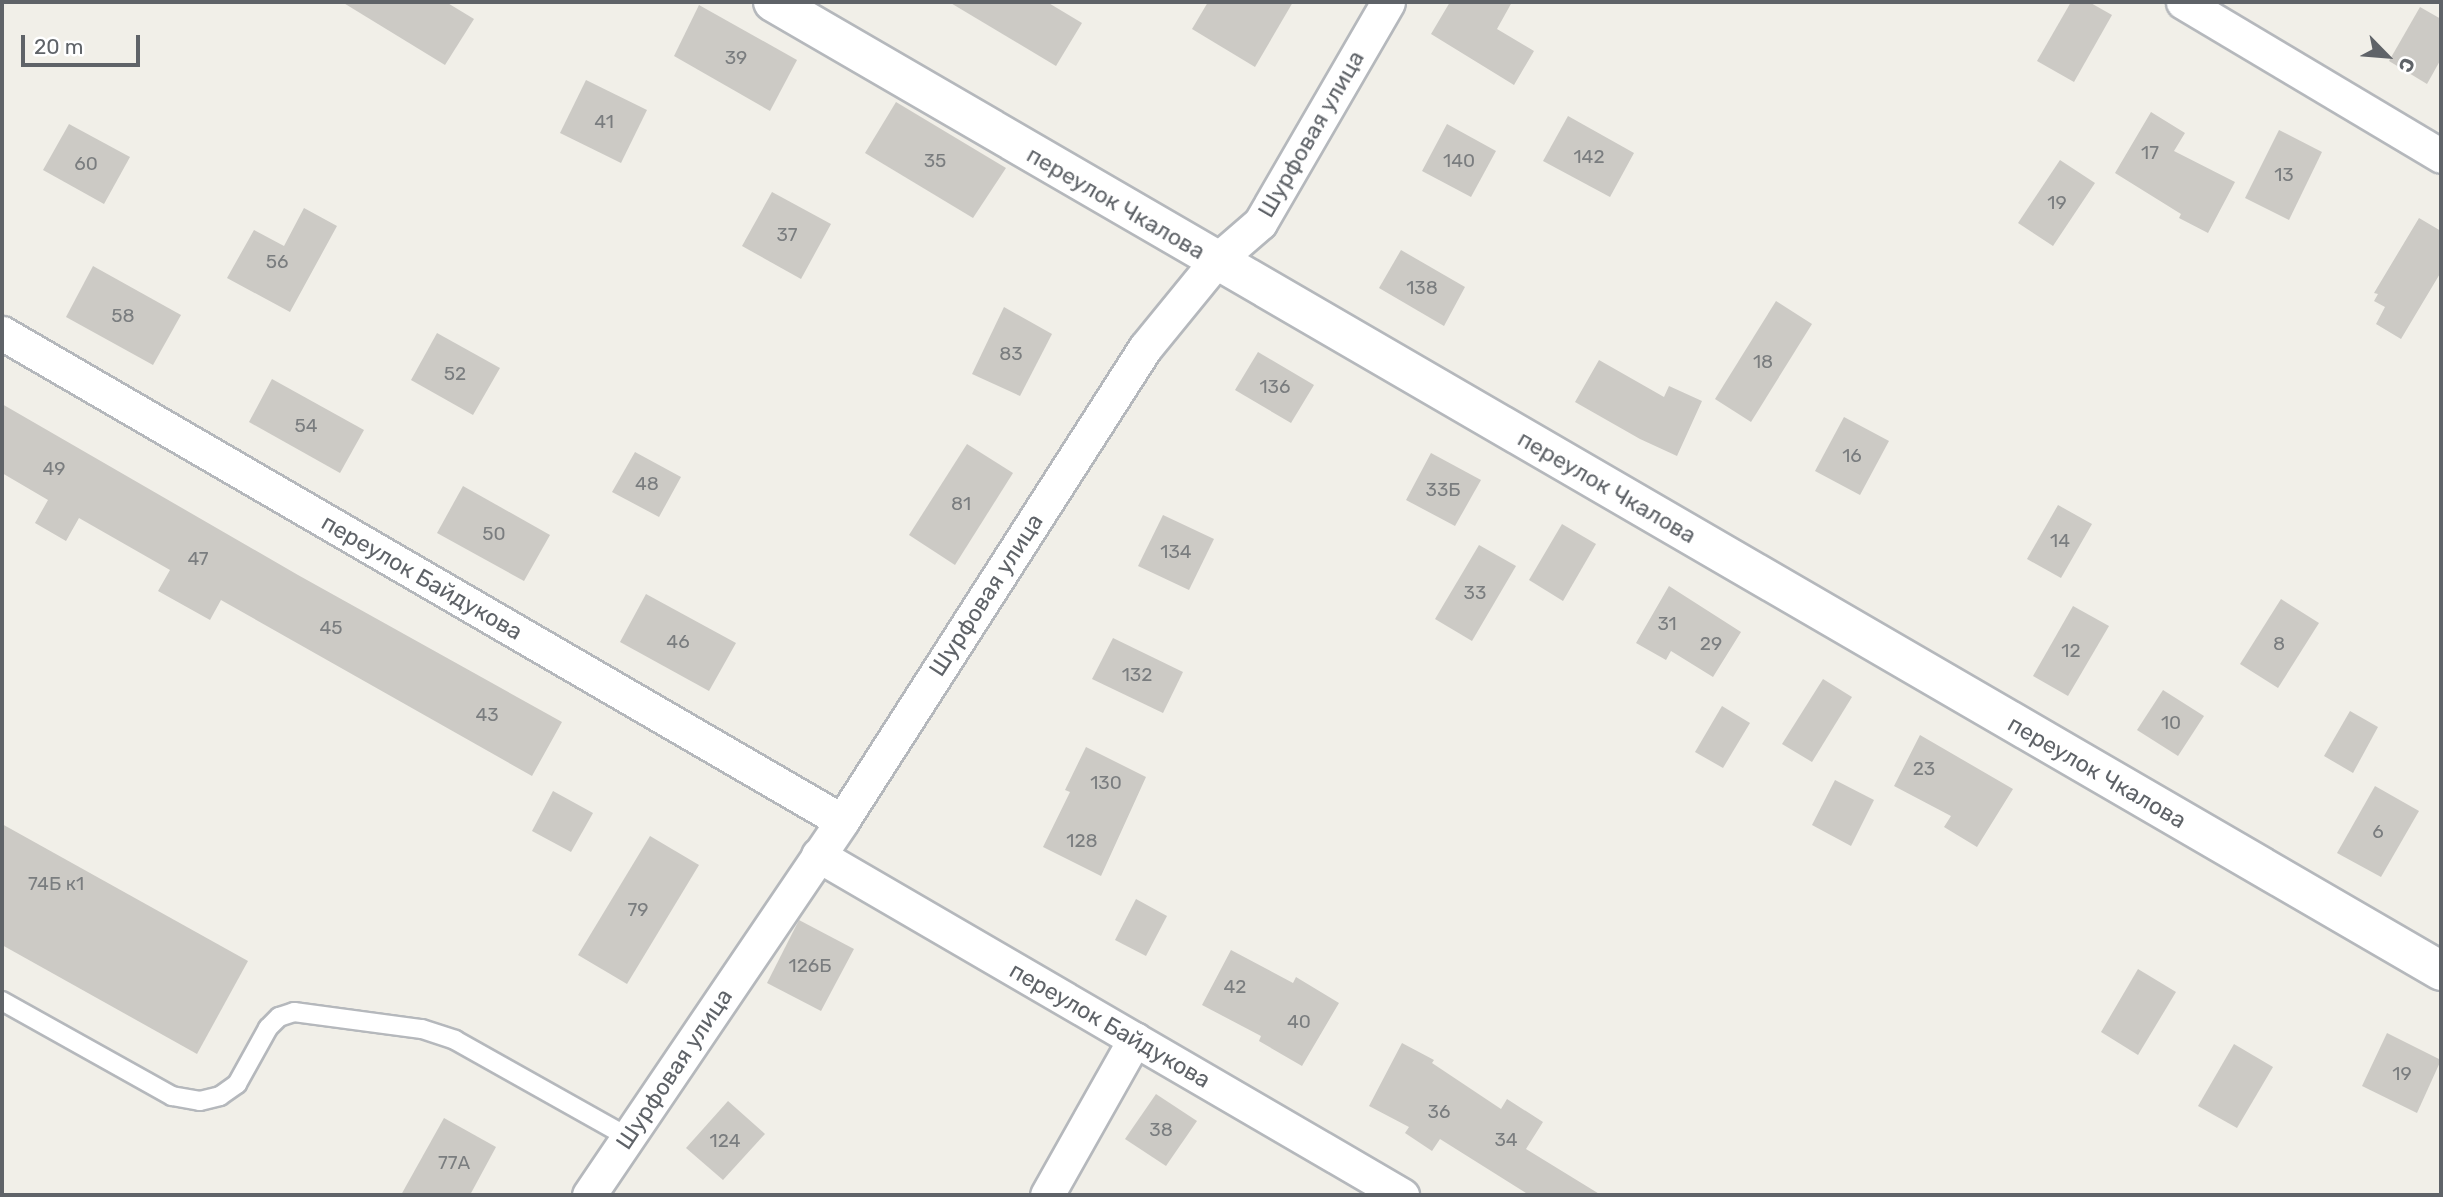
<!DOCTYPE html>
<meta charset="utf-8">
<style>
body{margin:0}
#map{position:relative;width:2443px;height:1197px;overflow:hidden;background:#f1efe8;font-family:Rubik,sans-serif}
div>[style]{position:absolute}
.building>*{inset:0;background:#cccac5}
.roads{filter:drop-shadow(2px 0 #b5b8bc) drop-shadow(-2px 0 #b5b8bc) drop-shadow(0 2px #b5b8bc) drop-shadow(0 -2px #b5b8bc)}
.lane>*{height:18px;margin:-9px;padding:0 9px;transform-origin:9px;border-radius:9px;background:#fff}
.street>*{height:33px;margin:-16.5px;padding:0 16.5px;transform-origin:16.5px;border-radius:16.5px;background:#fff}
.secondary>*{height:38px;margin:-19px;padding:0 19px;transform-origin:19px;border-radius:19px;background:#fff}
span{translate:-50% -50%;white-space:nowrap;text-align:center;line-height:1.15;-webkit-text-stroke:7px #fff;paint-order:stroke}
.number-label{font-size:19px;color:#7a7d7f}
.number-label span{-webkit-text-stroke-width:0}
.street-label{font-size:23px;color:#5f6368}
.frame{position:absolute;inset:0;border:4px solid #5f6368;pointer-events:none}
.north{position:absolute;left:2352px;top:21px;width:70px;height:70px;-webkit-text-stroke:5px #fff;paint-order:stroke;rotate:115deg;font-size:19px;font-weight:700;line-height:28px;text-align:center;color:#5f6368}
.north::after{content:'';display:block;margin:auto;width:24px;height:32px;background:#5f6368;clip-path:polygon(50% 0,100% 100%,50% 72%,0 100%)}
.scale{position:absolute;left:21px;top:35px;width:119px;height:32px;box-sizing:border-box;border:4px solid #5f6368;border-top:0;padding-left:9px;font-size:21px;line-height:24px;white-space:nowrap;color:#5f6368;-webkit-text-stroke:5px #fff;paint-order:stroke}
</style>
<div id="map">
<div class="building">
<div style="clip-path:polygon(342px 2px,446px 2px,474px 19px,445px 65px)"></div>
<div style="clip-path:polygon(949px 2px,1047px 2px,1082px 23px,1056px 66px)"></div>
<div style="clip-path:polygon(1208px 2px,1293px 2px,1255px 67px,1192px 29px)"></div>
<div style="clip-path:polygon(1450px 2px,1512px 2px,1497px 29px,1534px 51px,1514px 85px,1431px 34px)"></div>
<div style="clip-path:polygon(2071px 2px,2089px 2px,2112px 15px,2074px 82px,2037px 61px)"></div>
<div style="clip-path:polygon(699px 5px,797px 60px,770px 111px,674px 56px)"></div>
<div style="clip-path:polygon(2420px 7px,2441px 19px,2441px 59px,2427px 84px,2389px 61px)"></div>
<div style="clip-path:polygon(586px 80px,647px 110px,621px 163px,560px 133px)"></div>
<div style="clip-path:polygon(896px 102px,1006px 168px,973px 218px,865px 153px)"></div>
<div style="clip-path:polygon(2151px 112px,2185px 133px,2174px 151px,2235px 182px,2208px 233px,2179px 218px,2181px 214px,2115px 173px)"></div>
<div style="clip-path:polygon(1568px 116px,1634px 153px,1610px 197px,1543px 161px)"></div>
<div style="clip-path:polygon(69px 124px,130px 157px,104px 204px,43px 170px)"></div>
<div style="clip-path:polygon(1447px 124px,1496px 151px,1471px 197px,1422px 171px)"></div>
<div style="clip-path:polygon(2279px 130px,2322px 152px,2289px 220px,2245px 198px)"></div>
<div style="clip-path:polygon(2060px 160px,2095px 183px,2053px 246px,2018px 223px)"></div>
<div style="clip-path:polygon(772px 192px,831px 224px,801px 279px,742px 246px)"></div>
<div style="clip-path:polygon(304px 208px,337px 226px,290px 312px,227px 278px,254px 230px,284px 246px)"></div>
<div style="clip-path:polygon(2419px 218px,2441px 231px,2441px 272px,2401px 339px,2376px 324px,2385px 307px,2374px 301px,2378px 294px,2374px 293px)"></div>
<div style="clip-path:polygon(1401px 250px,1465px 287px,1444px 326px,1379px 288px)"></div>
<div style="clip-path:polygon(93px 266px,181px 315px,153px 365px,66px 317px)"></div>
<div style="clip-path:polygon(1776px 301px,1812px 324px,1751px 422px,1715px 399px)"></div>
<div style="clip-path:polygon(1004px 307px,1052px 334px,1020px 396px,972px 374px)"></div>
<div style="clip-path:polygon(437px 333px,500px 368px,473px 415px,411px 380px)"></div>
<div style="clip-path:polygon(1258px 352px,1314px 385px,1291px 423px,1235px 390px)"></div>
<div style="clip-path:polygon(1599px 360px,1664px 397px,1669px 386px,1702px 401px,1677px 456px,1640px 439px,1575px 402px)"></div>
<div style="clip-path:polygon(272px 379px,364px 430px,340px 473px,249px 422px)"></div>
<div style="clip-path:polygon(2px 404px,298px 575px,562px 722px,532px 776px,221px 600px,210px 620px,158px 591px,170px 570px,79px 518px,66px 541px,35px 523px,48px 500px,2px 473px)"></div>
<div style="clip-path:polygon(1844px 417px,1889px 441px,1860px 495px,1815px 471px)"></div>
<div style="clip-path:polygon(967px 444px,1013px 473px,955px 565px,909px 535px)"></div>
<div style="clip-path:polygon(635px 452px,681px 477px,659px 517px,612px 492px)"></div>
<div style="clip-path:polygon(1431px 453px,1481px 480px,1455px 526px,1406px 500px)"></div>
<div style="clip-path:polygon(463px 486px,550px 535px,524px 581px,437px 533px)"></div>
<div style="clip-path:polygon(2058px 505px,2092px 524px,2061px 578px,2027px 559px)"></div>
<div style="clip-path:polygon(1163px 515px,1214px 539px,1189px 590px,1138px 566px)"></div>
<div style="clip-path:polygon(1562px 524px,1596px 544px,1563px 601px,1529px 580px)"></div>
<div style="clip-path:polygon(1479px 545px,1516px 566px,1472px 641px,1435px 619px)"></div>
<div style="clip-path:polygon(1669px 586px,1741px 632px,1713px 677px,1671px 651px,1666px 660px,1636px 643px)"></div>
<div style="clip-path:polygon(646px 594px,736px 643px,709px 691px,620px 642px)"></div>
<div style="clip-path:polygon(2281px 599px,2319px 623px,2278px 688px,2240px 664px)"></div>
<div style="clip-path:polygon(2073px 606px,2109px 626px,2068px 696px,2033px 676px)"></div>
<div style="clip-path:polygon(1113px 638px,1183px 672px,1163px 713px,1092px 679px)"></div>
<div style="clip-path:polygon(1823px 679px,1852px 697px,1812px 762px,1782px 744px)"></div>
<div style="clip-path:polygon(2163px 690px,2204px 716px,2178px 756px,2137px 730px)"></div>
<div style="clip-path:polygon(1722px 706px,1750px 723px,1723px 768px,1695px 752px)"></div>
<div style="clip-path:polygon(2350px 711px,2378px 727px,2353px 773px,2324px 756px)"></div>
<div style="clip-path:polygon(1920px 735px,2013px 789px,1977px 847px,1944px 827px,1951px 816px,1894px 786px)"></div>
<div style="clip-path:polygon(1086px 747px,1146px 777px,1101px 876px,1043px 847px,1070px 792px,1065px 790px)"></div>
<div style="clip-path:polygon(1835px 780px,1874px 800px,1851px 846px,1812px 825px)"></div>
<div style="clip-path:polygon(2375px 786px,2419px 811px,2381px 877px,2337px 853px)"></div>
<div style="clip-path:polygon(553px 791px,593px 813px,571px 852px,532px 831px)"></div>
<div style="clip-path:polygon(2px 824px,248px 961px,197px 1054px,2px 945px)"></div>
<div style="clip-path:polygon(650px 836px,699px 865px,627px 984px,578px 955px)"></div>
<div style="clip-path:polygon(1136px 899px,1167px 916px,1146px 956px,1115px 940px)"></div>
<div style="clip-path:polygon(799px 920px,854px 949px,821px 1011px,767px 983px)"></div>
<div style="clip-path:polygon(1231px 950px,1293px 983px,1296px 977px,1339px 1003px,1302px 1066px,1259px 1041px,1261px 1036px,1202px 1005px)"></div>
<div style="clip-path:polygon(2138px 969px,2176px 992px,2138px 1055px,2101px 1032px)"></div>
<div style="clip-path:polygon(2387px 1033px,2441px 1060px,2417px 1113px,2362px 1086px)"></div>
<div style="clip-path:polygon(1402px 1043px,1434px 1060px,1432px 1063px,1501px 1109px,1507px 1099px,1543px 1122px,1526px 1149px,1601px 1195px,1529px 1195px,1440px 1139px,1432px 1151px,1405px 1133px,1409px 1127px,1369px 1106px)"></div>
<div style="clip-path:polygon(2234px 1044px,2273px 1067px,2237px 1128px,2198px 1106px)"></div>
<div style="clip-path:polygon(1156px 1094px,1197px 1121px,1166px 1166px,1125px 1139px)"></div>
<div style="clip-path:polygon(728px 1101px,765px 1134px,723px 1180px,686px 1148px)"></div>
<div style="clip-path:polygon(444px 1118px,496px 1147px,470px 1195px,401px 1195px)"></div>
</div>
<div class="roads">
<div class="lane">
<div style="left:2px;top:1001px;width:195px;rotate:29.2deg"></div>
<div style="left:172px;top:1096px;width:28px;rotate:10deg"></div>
<div style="left:200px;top:1101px;width:21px;rotate:-14deg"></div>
<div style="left:220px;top:1096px;width:21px;rotate:-35deg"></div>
<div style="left:237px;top:1084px;width:64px;rotate:-61deg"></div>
<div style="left:268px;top:1028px;width:16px;rotate:-45deg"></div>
<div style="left:279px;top:1017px;width:16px;rotate:-18deg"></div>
<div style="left:294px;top:1012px;width:129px;rotate:7.6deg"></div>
<div style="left:422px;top:1029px;width:35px;rotate:18deg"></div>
<div style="left:455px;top:1040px;width:198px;rotate:29.3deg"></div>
</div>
<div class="street">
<div style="left:2183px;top:2px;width:300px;rotate:30.8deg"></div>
<div style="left:2px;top:333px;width:971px;rotate:30.15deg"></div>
<div style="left:818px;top:855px;width:676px;rotate:30.21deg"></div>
<div style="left:589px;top:1195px;width:452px;rotate:-55.9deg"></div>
<div style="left:842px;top:821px;width:562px;rotate:-57.36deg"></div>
<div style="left:1145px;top:348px;width:112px;rotate:-50.8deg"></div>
<div style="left:1216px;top:261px;width:58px;rotate:-40.8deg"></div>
<div style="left:1260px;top:223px;width:255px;rotate:-59.9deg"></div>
<div style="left:1047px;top:1195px;width:179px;rotate:-60.6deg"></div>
</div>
<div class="secondary">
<div style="left:773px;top:2px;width:1929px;rotate:30.15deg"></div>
</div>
</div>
<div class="number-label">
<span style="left:736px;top:58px">39</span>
<span style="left:604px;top:122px">41</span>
<span style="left:2150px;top:153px">17</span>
<span style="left:1589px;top:157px">142</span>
<span style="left:935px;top:161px">35</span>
<span style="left:1459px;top:161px">140</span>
<span style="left:86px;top:164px">60</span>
<span style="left:2284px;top:175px">13</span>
<span style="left:2057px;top:203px">19</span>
<span style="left:787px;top:235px">37</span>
<span style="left:277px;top:262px">56</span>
<span style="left:1422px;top:288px">138</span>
<span style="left:123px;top:316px">58</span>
<span style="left:1011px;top:354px">83</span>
<span style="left:1763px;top:362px">18</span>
<span style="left:455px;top:374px">52</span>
<span style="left:1275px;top:387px">136</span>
<span style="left:306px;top:426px">54</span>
<span style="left:1852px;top:456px">16</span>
<span style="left:54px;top:469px">49</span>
<span style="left:647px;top:484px">48</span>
<span style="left:1443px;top:490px">33Б</span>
<span style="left:961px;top:504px">81</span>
<span style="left:494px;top:534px">50</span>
<span style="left:2060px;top:541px">14</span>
<span style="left:1176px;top:552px">134</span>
<span style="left:198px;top:559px">47</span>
<span style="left:1475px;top:593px">33</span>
<span style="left:1667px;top:624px">31</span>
<span style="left:331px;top:628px">45</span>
<span style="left:678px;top:642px">46</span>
<span style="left:1711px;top:644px">29</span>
<span style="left:2279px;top:644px">8</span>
<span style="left:2071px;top:651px">12</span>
<span style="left:1137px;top:675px">132</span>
<span style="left:487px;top:715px">43</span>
<span style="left:2171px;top:723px">10</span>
<span style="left:1924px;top:769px">23</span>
<span style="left:1106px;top:783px">130</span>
<span style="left:2378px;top:832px">6</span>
<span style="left:1082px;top:841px">128</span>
<span style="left:56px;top:884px">74Б к1</span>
<span style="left:638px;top:910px">79</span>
<span style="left:810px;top:966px">126Б</span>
<span style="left:1235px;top:987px">42</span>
<span style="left:1299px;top:1022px">40</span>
<span style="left:2402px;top:1074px">19</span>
<span style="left:1439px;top:1112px">36</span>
<span style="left:1161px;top:1130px">38</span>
<span style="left:1506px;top:1140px">34</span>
<span style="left:725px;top:1141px">124</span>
<span style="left:454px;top:1163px">77А</span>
</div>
<div class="street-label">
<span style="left:1311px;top:134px;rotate:-60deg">Шурфовая улица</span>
<span style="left:1116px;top:203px;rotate:30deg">переулок Чкалова</span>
<span style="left:1607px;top:487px;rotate:30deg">переулок Чкалова</span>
<span style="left:422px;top:577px;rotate:30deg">переулок Байдукова</span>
<span style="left:986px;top:595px;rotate:-57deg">Шурфовая улица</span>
<span style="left:2097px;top:772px;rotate:30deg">переулок Чкалова</span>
<span style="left:1110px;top:1025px;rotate:30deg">переулок Байдукова</span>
<span style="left:674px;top:1069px;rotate:-56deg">Шурфовая улица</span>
</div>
<div class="frame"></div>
<div class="north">С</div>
<div class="scale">20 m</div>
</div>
